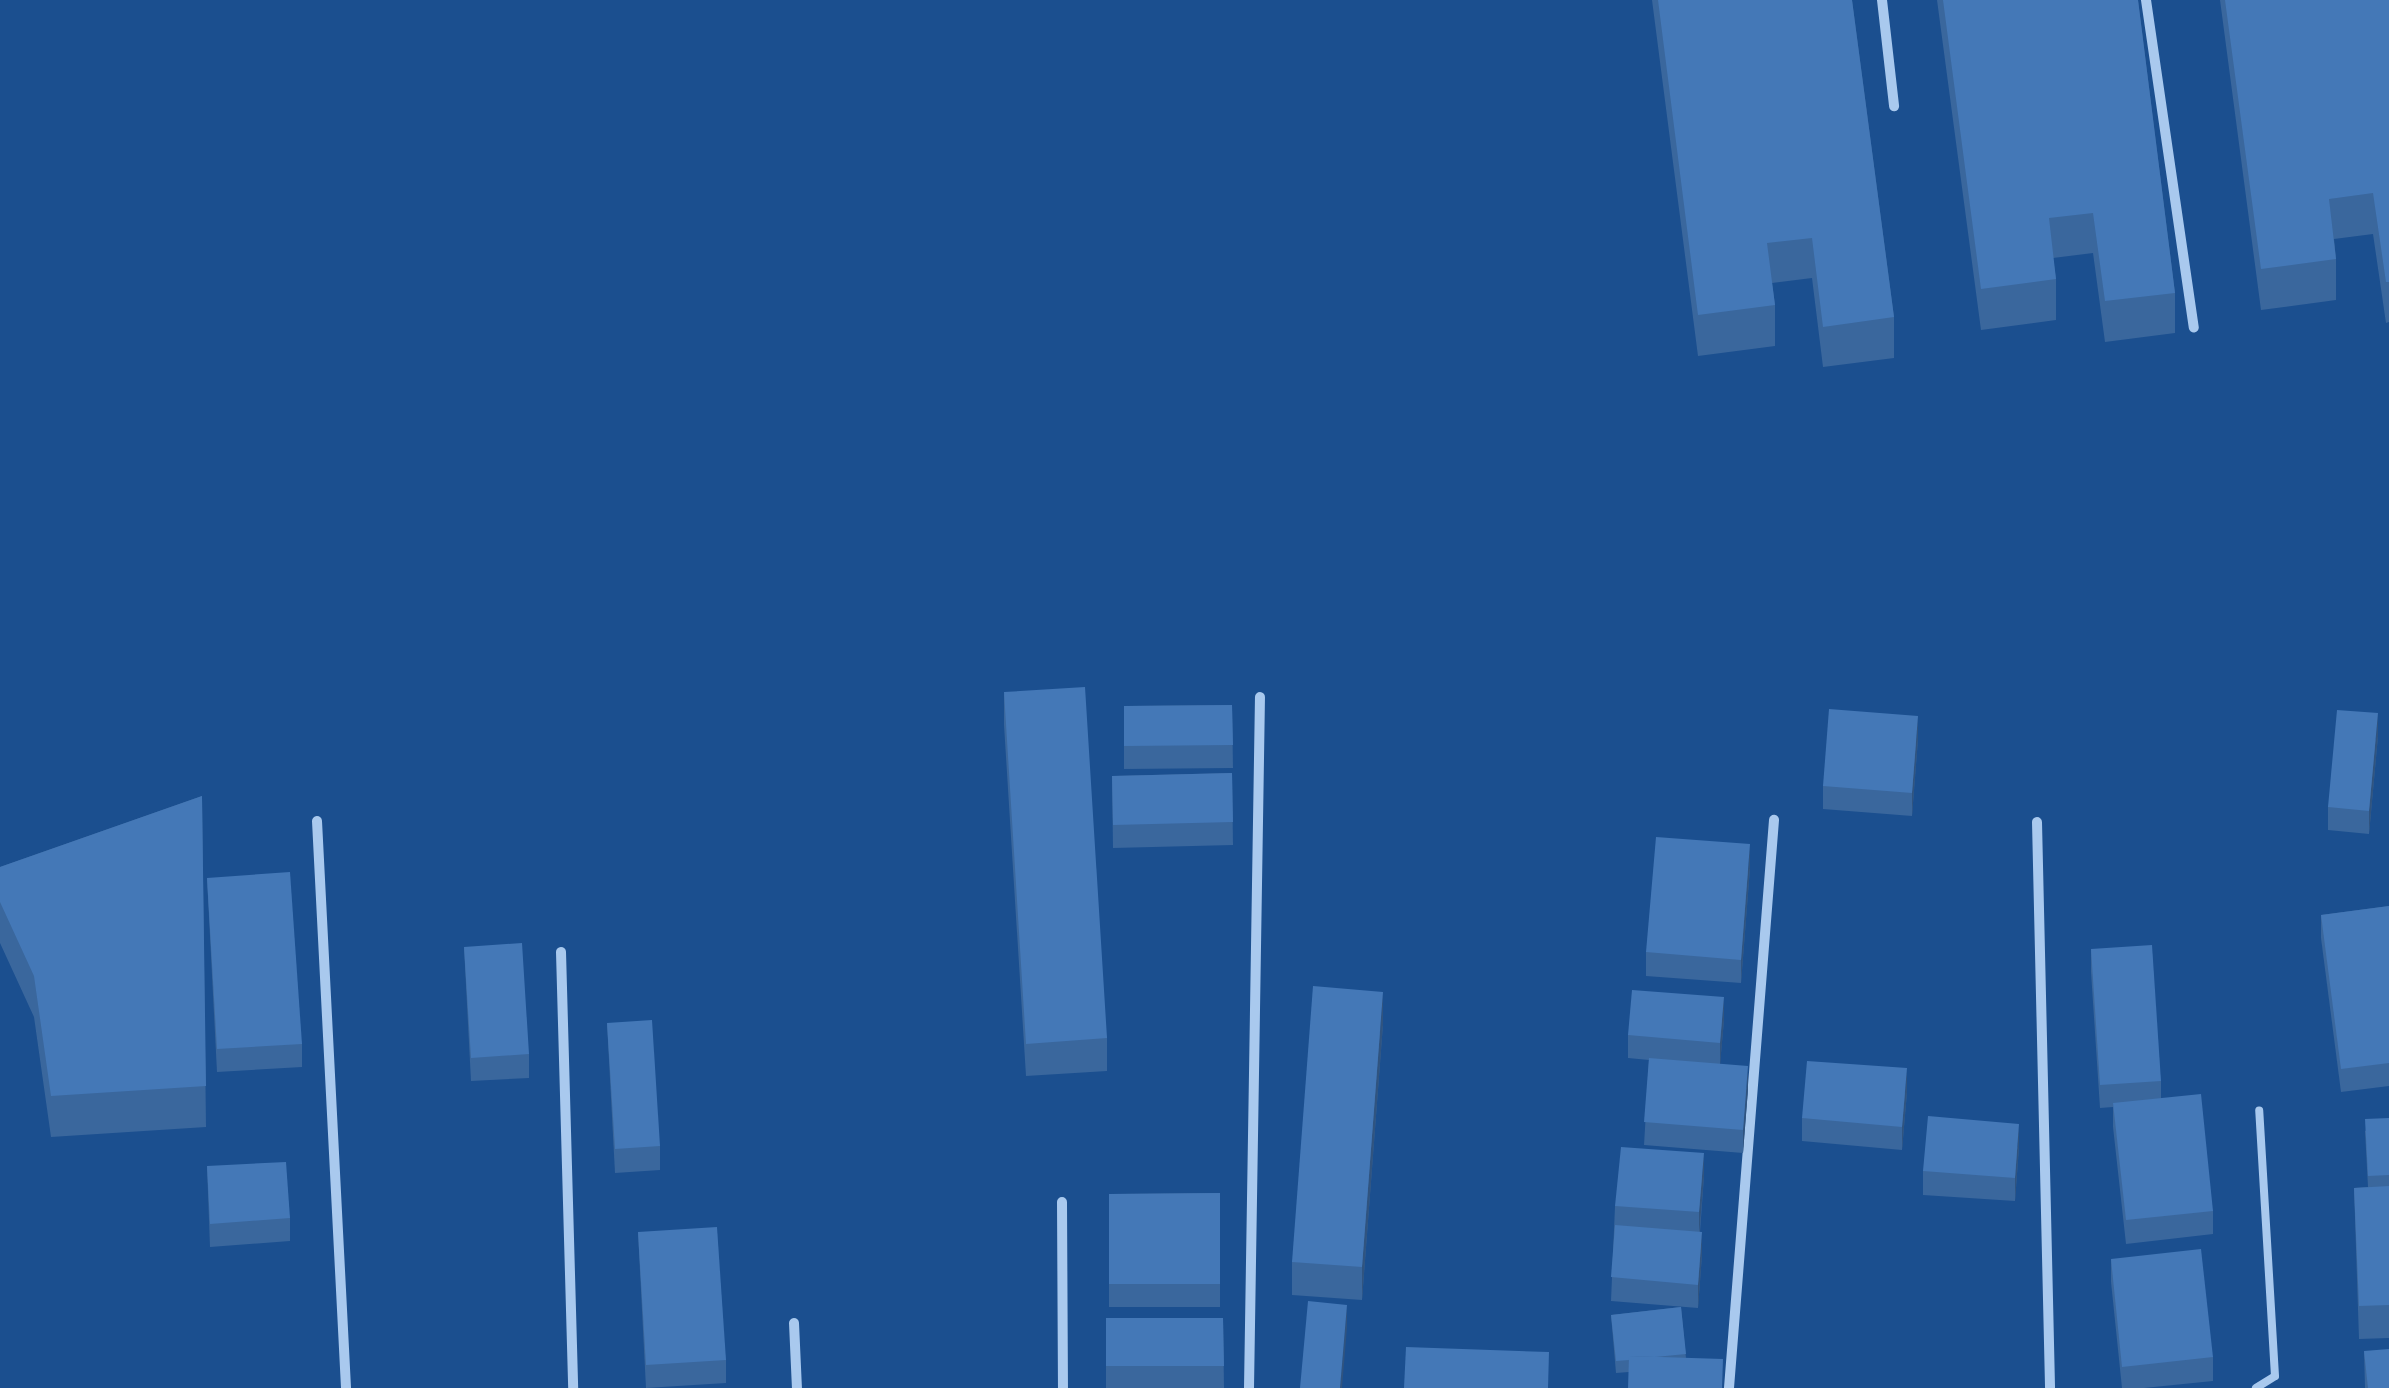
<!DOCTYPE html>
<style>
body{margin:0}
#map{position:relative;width:2389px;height:1388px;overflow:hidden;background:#1b4f8f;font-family:Commissioner,sans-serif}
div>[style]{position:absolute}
.lane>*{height:8px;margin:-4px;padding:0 4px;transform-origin:4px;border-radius:4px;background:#a9c9ee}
.street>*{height:10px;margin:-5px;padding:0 5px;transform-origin:5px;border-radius:5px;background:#a9c9ee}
.wall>*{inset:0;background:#3a679d}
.shaded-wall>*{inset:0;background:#305480}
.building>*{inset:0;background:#4478b7}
span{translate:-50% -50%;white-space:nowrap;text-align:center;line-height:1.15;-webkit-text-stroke:10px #1b4f8f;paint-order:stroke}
</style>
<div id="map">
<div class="lane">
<div style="left:2256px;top:1388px;width:22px;rotate:-32deg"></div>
<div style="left:2275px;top:1376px;width:266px;rotate:-93.4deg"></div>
</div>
<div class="street">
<div style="left:1882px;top:0;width:107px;rotate:83.5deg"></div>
<div style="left:2146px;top:0;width:331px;rotate:81.7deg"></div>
<div style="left:317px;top:821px;width:568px;rotate:87.07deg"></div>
<div style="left:2037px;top:822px;width:566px;rotate:88.68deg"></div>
<div style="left:561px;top:952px;width:436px;rotate:88.4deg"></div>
<div style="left:1062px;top:1202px;width:186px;rotate:89.7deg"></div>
<div style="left:794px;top:1323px;width:65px;rotate:87.4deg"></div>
<div style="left:1249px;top:1388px;width:691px;rotate:-89.09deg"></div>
<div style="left:1729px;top:1388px;width:570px;rotate:-85.47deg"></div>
</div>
<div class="wall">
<div style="clip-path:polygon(1652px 0,1852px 0,1894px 317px,1894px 358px,1823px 367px,1812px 278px,1772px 283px,1775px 305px,1775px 346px,1698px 356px)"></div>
<div style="clip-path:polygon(1937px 0,2138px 0,2175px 293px,2175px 333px,2105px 342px,2093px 253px,2053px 258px,2056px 279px,2056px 320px,1981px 330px)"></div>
<div style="clip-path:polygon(2220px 0,2389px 0,2389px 322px,2386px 323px,2373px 234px,2334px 239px,2336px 259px,2336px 300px,2261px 310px)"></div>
<div style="clip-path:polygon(1004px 692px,1107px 1038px,1107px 1071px,1026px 1076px,1004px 725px)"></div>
<div style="clip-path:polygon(1232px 705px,1233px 768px,1124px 769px,1124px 706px)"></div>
<div style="clip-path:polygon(2378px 736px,2369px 834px,2328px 830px,2328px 807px)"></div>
<div style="clip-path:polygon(1918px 739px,1912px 816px,1823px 809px,1823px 786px)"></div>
<div style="clip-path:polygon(1232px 773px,1233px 845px,1113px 848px,1112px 776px)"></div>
<div style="clip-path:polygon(202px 796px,206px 1127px,51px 1137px,34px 1017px,0 943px,0 867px)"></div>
<div style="clip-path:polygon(1750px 868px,1741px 983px,1646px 976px,1646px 952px)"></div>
<div style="clip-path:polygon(207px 878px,302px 1044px,302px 1067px,217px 1072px)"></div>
<div style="clip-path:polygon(2389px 906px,2389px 1086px,2341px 1092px,2321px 938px,2321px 915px)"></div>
<div style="clip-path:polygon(464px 947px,529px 1054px,529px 1078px,471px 1081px)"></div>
<div style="clip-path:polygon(2091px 949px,2161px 1081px,2161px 1098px,2213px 1211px,2213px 1234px,2126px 1244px,2113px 1127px,2113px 1107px,2100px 1108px,2091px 972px)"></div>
<div style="clip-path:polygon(1724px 1020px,1720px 1064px,1748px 1089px,1743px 1153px,1644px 1145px,1649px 1060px,1628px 1058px,1628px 1035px)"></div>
<div style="clip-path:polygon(607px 1023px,660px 1146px,660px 1170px,615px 1173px)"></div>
<div style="clip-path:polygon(1383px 1024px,1362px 1300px,1292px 1295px,1292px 1262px)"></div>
<div style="clip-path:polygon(1907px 1092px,1902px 1150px,1802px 1141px,1802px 1118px)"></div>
<div style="clip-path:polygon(2389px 1118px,2389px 1338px,2359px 1339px,2354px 1188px,2368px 1187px,2365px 1131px)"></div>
<div style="clip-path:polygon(2019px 1147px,2015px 1201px,1923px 1195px,1923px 1171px)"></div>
<div style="clip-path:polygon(207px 1166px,290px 1218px,290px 1241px,210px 1247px)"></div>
<div style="clip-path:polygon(1704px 1176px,1700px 1232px,1702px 1255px,1698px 1308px,1611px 1301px,1615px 1206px)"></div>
<div style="clip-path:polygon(1220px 1193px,1220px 1307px,1109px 1307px,1109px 1194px)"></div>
<div style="clip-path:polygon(638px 1232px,726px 1360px,726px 1383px,646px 1388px)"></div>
<div style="clip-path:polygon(2111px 1259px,2213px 1357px,2213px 1381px,2144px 1388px,2122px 1388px,2111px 1282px)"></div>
<div style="clip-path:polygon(1681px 1307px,1686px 1358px,1629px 1372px,1616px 1373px,1611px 1315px)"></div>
<div style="clip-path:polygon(1106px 1318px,1223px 1318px,1224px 1388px,1106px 1388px)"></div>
<div style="clip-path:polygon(2364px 1351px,2389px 1388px,2365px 1388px)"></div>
</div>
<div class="shaded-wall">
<div style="clip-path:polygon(2378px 713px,2378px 736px,2369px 834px,2369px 811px)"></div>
<div style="clip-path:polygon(1918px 716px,1918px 739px,1912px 816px,1912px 793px)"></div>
<div style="clip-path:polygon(1750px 844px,1750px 868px,1741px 983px,1741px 960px)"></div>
<div style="clip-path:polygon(1383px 992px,1383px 1024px,1362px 1300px,1362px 1267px)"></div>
<div style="clip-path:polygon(1724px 997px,1724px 1020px,1720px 1066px,1720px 1043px)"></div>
<div style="clip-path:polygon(1748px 1066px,1748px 1089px,1743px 1153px,1743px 1130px)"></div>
<div style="clip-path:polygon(1907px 1068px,1907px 1092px,1902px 1150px,1902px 1127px)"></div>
<div style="clip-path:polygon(2019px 1124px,2019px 1147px,2015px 1201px,2015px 1178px)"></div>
<div style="clip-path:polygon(1704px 1153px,1704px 1176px,1699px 1236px,1699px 1212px)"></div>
<div style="clip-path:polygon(1702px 1232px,1702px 1255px,1698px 1308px,1698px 1285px)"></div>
<div style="clip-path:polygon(1347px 1305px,1347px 1328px,1342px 1388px,1340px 1388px)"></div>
</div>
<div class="building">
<div style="clip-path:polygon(1658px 0,1852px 0,1894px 317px,1823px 327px,1812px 238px,1767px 243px,1775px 305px,1698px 315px)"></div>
<div style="clip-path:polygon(1943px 0,2138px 0,2175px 293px,2105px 301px,2093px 213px,2049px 218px,2056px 279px,1981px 289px)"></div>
<div style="clip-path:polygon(2225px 0,2389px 0,2389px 282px,2386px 282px,2373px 193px,2329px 199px,2336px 259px,2261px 269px)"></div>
<div style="clip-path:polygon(1085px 687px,1107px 1038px,1026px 1044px,1004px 692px)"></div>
<div style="clip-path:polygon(1232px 705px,1233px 745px,1124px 746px,1124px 706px)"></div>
<div style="clip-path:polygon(1829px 709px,1918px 716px,1912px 793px,1823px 786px)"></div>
<div style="clip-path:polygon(2337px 710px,2378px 713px,2369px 811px,2328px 807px)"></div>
<div style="clip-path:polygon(1232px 773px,1233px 822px,1113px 825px,1112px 776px)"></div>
<div style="clip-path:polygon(202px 796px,206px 1086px,51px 1096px,34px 976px,0 902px,0 867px)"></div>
<div style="clip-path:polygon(1656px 837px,1750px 844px,1741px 960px,1646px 952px)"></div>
<div style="clip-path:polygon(290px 872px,302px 1044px,217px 1049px,207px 878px)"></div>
<div style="clip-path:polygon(2389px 906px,2389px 1063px,2341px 1069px,2321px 915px)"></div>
<div style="clip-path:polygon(522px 943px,529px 1054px,471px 1058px,464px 947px)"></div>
<div style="clip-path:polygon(2152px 945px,2161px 1081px,2100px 1085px,2091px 949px)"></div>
<div style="clip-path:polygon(1313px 986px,1383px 992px,1362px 1267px,1292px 1262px)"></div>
<div style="clip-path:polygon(1632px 990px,1724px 997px,1720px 1043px,1628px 1035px)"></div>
<div style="clip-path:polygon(652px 1020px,660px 1146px,615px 1149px,607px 1023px)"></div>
<div style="clip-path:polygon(1649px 1058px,1748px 1066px,1743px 1130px,1644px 1122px)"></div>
<div style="clip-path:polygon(1807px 1061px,1907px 1068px,1902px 1127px,1802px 1118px)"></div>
<div style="clip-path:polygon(2201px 1094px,2213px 1211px,2126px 1220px,2113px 1103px)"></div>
<div style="clip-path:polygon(1928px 1116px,2019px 1124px,2015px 1178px,1923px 1171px)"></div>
<div style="clip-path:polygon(2389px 1118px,2389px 1175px,2368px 1176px,2365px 1119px)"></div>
<div style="clip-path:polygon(1621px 1147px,1704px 1153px,1699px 1212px,1615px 1206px)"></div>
<div style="clip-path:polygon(286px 1162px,290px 1218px,210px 1224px,207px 1166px)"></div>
<div style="clip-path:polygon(2389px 1186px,2389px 1305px,2359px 1306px,2354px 1188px)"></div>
<div style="clip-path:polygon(1220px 1193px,1220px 1284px,1109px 1284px,1109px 1194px)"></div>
<div style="clip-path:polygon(1615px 1225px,1702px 1232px,1698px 1285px,1611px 1277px)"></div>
<div style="clip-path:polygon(717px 1227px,726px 1360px,646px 1365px,638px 1232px)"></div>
<div style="clip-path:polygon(2201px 1249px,2213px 1357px,2122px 1367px,2111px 1259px)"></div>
<div style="clip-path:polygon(1308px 1301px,1347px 1305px,1340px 1388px,1300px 1388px)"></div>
<div style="clip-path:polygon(1681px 1307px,1686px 1354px,1655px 1357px,1629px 1356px,1629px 1360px,1616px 1361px,1611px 1315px)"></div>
<div style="clip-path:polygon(1106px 1318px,1223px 1318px,1224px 1366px,1106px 1366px)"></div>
<div style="clip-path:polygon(1406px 1347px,1549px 1352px,1548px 1388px,1404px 1388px)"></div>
<div style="clip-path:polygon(2389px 1349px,2389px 1388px,2368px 1388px,2364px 1351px)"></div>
<div style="clip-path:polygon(1629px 1356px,1723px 1359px,1722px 1388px,1628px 1388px)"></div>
</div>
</div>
